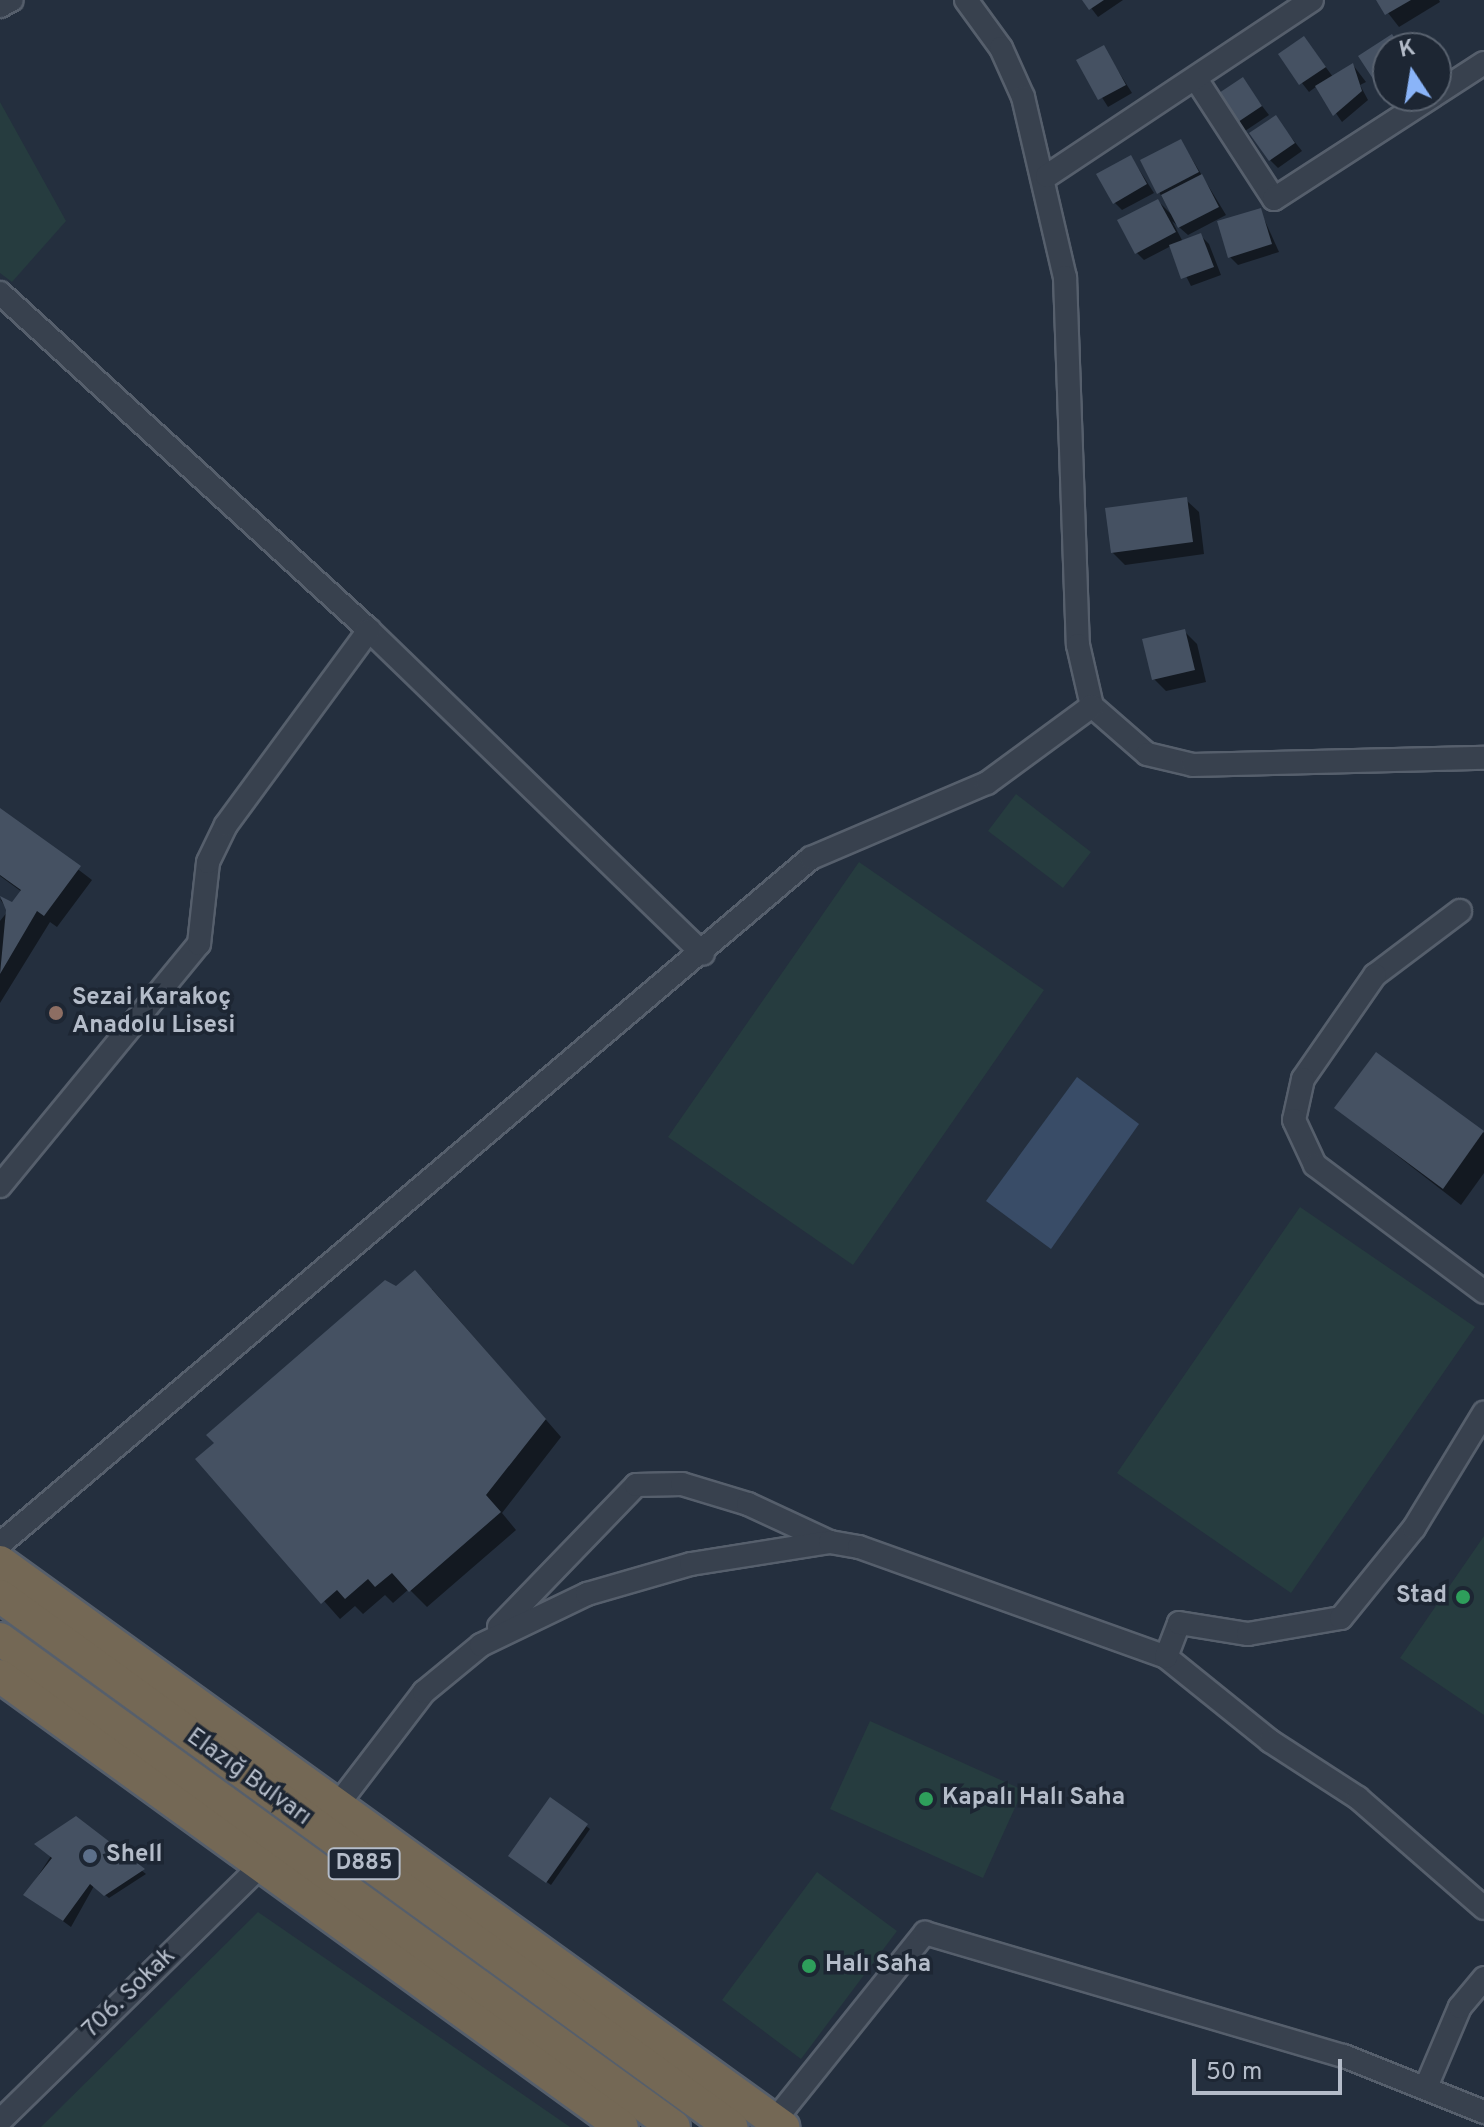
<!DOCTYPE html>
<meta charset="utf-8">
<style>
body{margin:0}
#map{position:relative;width:1484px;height:2127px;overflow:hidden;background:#242f3e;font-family:Overpass,sans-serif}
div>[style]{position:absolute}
.green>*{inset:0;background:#263c3f}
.water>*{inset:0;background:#394c67}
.shadow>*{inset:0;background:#0007}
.building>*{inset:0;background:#455162}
.roads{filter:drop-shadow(2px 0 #565f6c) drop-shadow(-2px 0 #565f6c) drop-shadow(0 2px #565f6c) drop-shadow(0 -2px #565f6c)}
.minor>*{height:22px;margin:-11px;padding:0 11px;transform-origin:11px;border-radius:11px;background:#38414e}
.highway>*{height:32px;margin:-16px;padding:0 16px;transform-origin:16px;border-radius:16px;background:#746855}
.dots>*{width:22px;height:22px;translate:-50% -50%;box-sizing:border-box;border:4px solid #1d2633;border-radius:50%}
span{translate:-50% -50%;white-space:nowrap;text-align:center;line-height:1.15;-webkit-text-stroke:7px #1d2633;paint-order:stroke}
.shield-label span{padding:2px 6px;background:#1d2633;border:2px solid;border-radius:6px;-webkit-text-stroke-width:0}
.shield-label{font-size:22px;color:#b4bcc9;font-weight:700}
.poi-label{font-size:24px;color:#b4bcc9;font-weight:700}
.left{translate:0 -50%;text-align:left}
.right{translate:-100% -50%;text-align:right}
.street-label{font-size:24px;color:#b4bcc9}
.north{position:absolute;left:1372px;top:32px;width:80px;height:80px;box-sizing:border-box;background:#1d2633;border:2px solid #59626f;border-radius:50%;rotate:348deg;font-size:22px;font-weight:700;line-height:32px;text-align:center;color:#b4bcc9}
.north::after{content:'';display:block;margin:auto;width:28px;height:36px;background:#8ab4f8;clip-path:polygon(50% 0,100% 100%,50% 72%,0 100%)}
.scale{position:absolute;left:1192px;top:2059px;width:150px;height:36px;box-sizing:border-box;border:4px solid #b4bcc9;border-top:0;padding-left:10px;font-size:24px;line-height:28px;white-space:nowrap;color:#b4bcc9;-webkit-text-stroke:6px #1d2633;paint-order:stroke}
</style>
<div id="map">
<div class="green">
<div style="clip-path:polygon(0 102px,66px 221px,12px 282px,0 273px)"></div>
<div style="clip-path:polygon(1016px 794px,1091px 852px,1063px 888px,988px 831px)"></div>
<div style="clip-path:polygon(859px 862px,1044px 990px,853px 1265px,668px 1137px)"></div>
<div style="clip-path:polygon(1300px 1207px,1475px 1327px,1291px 1593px,1117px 1473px)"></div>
<div style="clip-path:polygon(1484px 1536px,1484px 1715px,1400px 1658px)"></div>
<div style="clip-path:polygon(870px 1721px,1023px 1790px,983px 1878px,830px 1809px)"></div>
<div style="clip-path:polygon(817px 1872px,897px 1931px,801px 2059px,722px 2000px)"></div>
<div style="clip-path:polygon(258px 1912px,570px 2127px,41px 2127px)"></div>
</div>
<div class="water">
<div style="clip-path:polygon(1077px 1077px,1139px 1124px,1051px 1249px,986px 1201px)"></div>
</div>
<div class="shadow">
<div style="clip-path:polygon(1085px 0,1123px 0,1098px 17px)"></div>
<div style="clip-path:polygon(1378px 0,1439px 0,1440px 2px,1399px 27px)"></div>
<div style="clip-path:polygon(1304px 38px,1333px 77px,1353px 65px,1366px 82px,1360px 85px,1368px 100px,1342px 122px,1317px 86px,1309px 92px,1280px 55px)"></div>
<div style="clip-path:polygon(1103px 47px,1132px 93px,1108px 107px,1079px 61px)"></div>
<div style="clip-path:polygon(1242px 80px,1269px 115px,1245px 131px,1237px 123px)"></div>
<div style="clip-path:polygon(1275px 117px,1302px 151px,1278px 168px,1270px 160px)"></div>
<div style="clip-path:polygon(1181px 141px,1226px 215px,1188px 235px,1172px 221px,1183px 242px,1201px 236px,1209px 244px,1221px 275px,1191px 286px,1171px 246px,1144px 260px,1136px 252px,1158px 201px,1173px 216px,1159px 192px)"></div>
<div style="clip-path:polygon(1131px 157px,1154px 193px,1122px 210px,1114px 202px)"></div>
<div style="clip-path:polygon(1260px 210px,1279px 252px,1238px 265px,1230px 257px)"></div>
<div style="clip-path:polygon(1186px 500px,1199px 512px,1204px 554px,1125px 565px,1112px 552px)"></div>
<div style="clip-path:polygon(1184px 631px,1197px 644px,1206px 682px,1166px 691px,1154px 679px)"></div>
<div style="clip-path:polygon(0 810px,92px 880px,57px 927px,50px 922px,0 1003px,0 921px,8px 911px,0 899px,12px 905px,22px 892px,0 876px)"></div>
<div style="clip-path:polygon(1377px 1054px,1484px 1133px,1484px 1173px,1461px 1205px,1336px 1108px)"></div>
<div style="clip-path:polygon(397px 1289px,432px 1289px,561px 1437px,502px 1513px,516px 1530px,427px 1607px,409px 1589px,393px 1603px,385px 1595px,363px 1614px,355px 1606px,340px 1619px,198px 1459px)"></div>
<div style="clip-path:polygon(550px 1799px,590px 1829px,551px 1885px,514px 1859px)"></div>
<div style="clip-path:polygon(76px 1818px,146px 1874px,109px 1898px,94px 1886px,71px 1927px,26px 1894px)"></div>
</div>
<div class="building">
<div style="clip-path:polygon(1082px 0,1104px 0,1089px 10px)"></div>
<div style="clip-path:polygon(1376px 0,1411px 0,1385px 15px)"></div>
<div style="clip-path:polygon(1392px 34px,1401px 48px,1388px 48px,1388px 87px,1381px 91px,1358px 56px)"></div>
<div style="clip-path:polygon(1304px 36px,1326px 67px,1299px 85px,1278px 54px)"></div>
<div style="clip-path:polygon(1104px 45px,1126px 85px,1098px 100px,1076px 60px)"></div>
<div style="clip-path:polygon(1353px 63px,1362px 91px,1333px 116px,1315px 86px)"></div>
<div style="clip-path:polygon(1243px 77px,1262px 106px,1235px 124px,1216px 95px)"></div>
<div style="clip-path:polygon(1276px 115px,1295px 143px,1269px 161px,1249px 133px)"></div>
<div style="clip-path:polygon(1181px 139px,1199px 172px,1157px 194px,1140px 160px)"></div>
<div style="clip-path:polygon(1131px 155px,1147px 184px,1113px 204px,1096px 174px)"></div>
<div style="clip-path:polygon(1202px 174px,1219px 207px,1178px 228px,1161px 195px)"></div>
<div style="clip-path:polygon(1158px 199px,1176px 232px,1135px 254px,1117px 220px)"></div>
<div style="clip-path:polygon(1261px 208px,1272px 244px,1228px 258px,1217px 221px)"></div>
<div style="clip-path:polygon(1201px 233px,1214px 267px,1181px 279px,1169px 245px)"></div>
<div style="clip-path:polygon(1187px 497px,1193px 542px,1111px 553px,1105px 508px)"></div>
<div style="clip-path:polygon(1185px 629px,1195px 670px,1152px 680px,1142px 639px)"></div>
<div style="clip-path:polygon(0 808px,81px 866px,44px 916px,37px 911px,0 974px,6px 910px,0 896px,12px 902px,21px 890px,0 875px)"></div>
<div style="clip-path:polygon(1376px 1052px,1484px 1131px,1443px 1189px,1334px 1108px)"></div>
<div style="clip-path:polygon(415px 1270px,546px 1419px,486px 1495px,501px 1512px,409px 1592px,392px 1573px,375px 1587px,368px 1579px,345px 1599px,337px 1590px,321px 1604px,195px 1459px,214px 1443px,206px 1435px,385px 1280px,396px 1286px)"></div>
<div style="clip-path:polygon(550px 1797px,588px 1824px,546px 1883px,508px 1856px)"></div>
<div style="clip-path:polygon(76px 1816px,145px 1869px,104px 1896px,90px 1884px,63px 1921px,23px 1895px,52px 1858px,34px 1844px)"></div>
</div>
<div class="roads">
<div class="minor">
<div style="left:966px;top:0;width:59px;rotate:53.9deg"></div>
<div style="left:1001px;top:48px;width:54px;rotate:65.8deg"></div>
<div style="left:1023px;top:97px;width:185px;rotate:76.9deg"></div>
<div style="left:1065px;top:277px;width:368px;rotate:88deg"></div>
<div style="left:1078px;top:645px;width:63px;rotate:77.1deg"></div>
<div style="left:1092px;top:706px;width:73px;rotate:41.1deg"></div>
<div style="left:1147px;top:754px;width:47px;rotate:13.4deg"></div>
<div style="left:1193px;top:765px;width:291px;rotate:-1.4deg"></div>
<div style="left:0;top:6px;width:13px;rotate:-27deg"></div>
<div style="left:1196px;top:79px;width:143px;rotate:57deg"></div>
<div style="left:1274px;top:199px;width:189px;rotate:-32.9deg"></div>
<div style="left:1436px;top:94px;width:57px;rotate:-32.9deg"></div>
<div style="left:1047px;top:176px;width:318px;rotate:-33.6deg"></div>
<div style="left:0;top:293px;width:500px;rotate:42.4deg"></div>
<div style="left:369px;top:630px;width:465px;rotate:44.1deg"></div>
<div style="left:1460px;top:911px;width:106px;rotate:143deg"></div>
<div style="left:1375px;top:975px;width:126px;rotate:124.7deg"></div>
<div style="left:1303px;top:1079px;width:42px;rotate:102.4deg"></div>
<div style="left:1294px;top:1120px;width:50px;rotate:65deg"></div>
<div style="left:1315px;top:1165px;width:211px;rotate:36.9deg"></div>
<div style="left:0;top:1186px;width:313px;rotate:-50.6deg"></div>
<div style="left:199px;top:944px;width:82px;rotate:-83.7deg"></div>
<div style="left:208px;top:862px;width:41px;rotate:-64.1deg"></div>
<div style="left:226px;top:825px;width:242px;rotate:-53.7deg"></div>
<div style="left:0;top:1544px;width:1062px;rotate:-40.23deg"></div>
<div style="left:811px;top:858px;width:191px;rotate:-23.1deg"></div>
<div style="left:987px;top:783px;width:130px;rotate:-36.3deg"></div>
<div style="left:499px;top:1627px;width:197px;rotate:-46deg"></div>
<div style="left:636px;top:1485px;width:46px;rotate:-1.2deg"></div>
<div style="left:682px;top:1484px;width:69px;rotate:16.9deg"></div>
<div style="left:748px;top:1504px;width:90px;rotate:24.9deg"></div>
<div style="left:1166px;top:1657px;width:134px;rotate:38.9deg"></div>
<div style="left:1270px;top:1741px;width:105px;rotate:32.9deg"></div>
<div style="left:1358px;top:1798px;width:167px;rotate:41.1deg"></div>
<div style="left:336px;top:1807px;width:145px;rotate:-52.6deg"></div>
<div style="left:424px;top:1692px;width:74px;rotate:-39.5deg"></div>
<div style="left:481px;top:1645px;width:118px;rotate:-25.7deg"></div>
<div style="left:587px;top:1594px;width:108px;rotate:-16.1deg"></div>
<div style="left:691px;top:1564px;width:141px;rotate:-9deg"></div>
<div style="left:830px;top:1542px;width:29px;rotate:10deg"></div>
<div style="left:859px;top:1547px;width:326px;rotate:19.7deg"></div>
<div style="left:1166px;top:1657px;width:36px;rotate:-69deg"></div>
<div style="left:1179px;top:1623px;width:70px;rotate:9.1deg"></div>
<div style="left:1248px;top:1634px;width:94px;rotate:-9.8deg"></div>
<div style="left:1341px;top:1618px;width:116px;rotate:-51deg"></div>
<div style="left:1414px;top:1528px;width:135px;rotate:-58.7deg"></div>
<div style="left:1426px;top:2087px;width:87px;rotate:-67deg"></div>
<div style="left:1460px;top:2007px;width:38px;rotate:-50deg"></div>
<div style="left:775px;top:2120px;width:240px;rotate:-51.3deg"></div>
<div style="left:925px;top:1933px;width:437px;rotate:16.4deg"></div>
<div style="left:1344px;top:2056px;width:151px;rotate:21.8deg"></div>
<div style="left:0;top:2121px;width:364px;rotate:-44.4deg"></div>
</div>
<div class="highway">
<div style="left:0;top:1562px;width:966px;rotate:35.81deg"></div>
<div style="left:0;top:1596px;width:904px;rotate:35.99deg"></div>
<div style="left:0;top:1639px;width:832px;rotate:35.91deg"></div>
<div style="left:0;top:1676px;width:768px;rotate:35.95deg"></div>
</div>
</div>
<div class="dots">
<div style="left:56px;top:1013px;background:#8d6e63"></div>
<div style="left:1463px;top:1597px;background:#2e9e5b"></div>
<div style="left:926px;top:1799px;background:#2e9e5b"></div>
<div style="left:90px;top:1856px;background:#5c6f8a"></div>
<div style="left:809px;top:1966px;background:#2e9e5b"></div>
</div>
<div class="shield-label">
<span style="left:364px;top:1864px">D885</span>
</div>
<div class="poi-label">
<span class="left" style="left:72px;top:1013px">Sezai Karakoç<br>Anadolu Lisesi</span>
<span class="right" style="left:1447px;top:1597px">Stad</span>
<span class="left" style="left:942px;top:1799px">Kapalı Halı Saha</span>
<span class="left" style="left:106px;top:1856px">Shell</span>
<span class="left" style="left:825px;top:1966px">Halı Saha</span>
</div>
<div class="street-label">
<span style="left:248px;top:1778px;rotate:36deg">Elazığ Bulvarı</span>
<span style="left:130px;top:1994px;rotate:-44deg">706. Sokak</span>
</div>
<div class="north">K</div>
<div class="scale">50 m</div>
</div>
